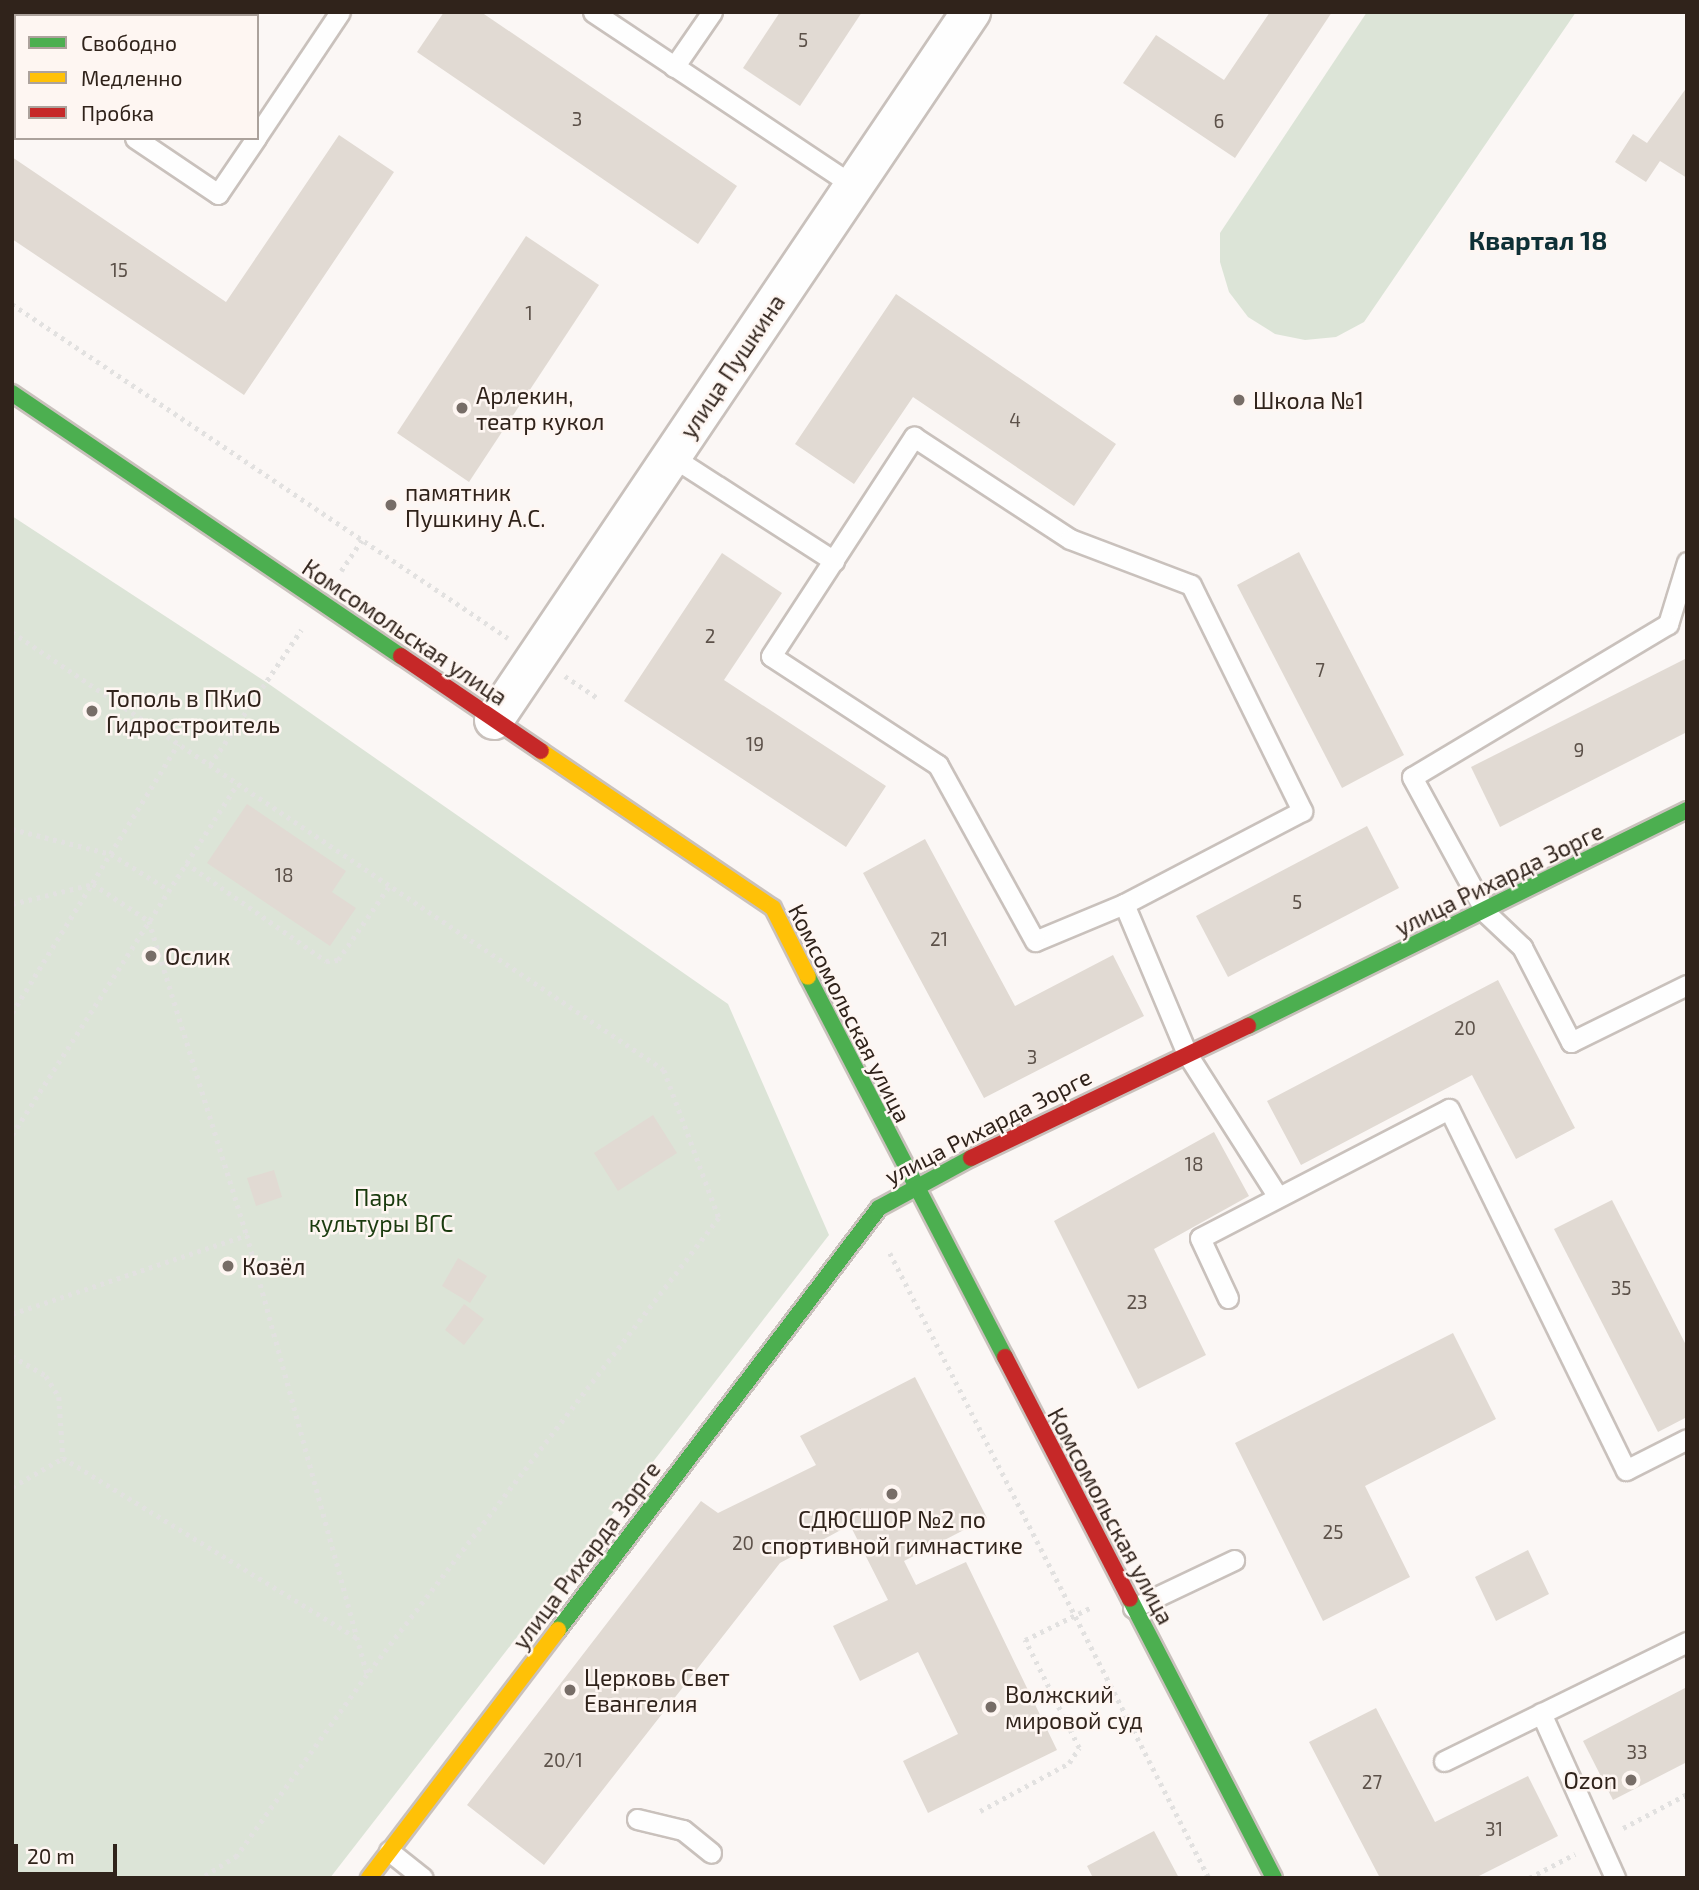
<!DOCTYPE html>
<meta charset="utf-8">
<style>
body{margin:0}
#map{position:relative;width:1699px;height:1890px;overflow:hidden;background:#fbf7f5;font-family:"Exo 2",sans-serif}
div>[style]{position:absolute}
.green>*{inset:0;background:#dce4d7}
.building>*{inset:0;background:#e1dad3}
.path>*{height:4.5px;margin-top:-2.25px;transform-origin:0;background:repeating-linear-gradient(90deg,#e2e1e0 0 3.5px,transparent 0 8.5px)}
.roads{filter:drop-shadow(2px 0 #c9c1bc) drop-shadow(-2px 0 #c9c1bc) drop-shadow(0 2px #c9c1bc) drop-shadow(0 -2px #c9c1bc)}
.lane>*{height:19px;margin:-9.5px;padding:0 9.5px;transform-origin:9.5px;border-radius:9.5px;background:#fefefe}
.street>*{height:38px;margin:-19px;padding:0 19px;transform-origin:19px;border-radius:19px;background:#fefefe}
.fast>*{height:16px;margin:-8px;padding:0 8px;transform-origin:8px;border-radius:8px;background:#4caf50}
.slow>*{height:16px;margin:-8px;padding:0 8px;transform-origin:8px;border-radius:8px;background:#ffc107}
.jam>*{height:16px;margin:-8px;padding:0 8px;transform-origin:8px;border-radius:8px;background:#c62828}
.dots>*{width:19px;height:19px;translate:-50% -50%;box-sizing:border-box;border:4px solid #fef6f2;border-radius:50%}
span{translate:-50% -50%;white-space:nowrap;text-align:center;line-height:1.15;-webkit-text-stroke:5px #fef6f2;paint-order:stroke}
.number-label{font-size:19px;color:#5c5149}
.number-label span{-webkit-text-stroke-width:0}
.street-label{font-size:23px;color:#30231b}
.poi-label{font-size:23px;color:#30231b}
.left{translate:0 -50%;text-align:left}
.right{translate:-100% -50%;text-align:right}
.park-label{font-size:23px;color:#1a3b0e}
.quarter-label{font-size:26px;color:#0e3036;font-weight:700}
.frame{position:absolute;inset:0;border:14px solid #30231b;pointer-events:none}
.legend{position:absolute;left:14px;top:14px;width:245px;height:126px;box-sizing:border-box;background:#fef6f2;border:2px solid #aca29c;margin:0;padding:9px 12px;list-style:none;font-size:21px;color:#30231b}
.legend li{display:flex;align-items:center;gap:14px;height:35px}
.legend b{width:35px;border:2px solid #aca29c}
.scale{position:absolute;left:14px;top:1844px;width:103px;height:32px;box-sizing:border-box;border:4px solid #30231b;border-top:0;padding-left:9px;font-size:21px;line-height:24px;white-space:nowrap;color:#30231b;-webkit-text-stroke:5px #fef6f2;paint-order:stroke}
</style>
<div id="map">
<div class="green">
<div style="clip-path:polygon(1367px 12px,1576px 12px,1364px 322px,1336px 337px,1305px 340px,1275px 334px,1248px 317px,1229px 292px,1220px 262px,1220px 233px)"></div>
<div style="clip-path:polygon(12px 516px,266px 682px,728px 1004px,829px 1235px,330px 1878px,12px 1878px)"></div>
</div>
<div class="building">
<div style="clip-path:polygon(444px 12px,481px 12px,737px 186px,698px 244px,417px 52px)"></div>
<div style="clip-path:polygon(780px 12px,862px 12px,800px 106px,743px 68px)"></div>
<div style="clip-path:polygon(1270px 12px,1332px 12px,1235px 158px,1123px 83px,1156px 35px,1224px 80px)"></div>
<div style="clip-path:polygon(1687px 87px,1687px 178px,1660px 161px,1646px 182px,1615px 162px,1633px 134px,1647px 143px)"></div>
<div style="clip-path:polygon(339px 135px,394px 172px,244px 395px,12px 239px,12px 157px,226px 302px)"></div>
<div style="clip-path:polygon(526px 236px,599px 285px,469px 482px,397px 433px)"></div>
<div style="clip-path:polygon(896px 294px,1116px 444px,1074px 506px,913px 397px,854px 484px,795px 444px)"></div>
<div style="clip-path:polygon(1299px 552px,1404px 755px,1342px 788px,1237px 585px)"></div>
<div style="clip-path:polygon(722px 553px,782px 593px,724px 680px,886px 786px,846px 847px,624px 701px)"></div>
<div style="clip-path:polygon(1687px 658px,1687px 732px,1500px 827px,1471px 767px)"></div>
<div style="clip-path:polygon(247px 804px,346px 871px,332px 892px,356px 908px,330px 946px,207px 863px)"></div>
<div style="clip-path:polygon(1367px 826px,1399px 888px,1228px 977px,1196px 916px)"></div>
<div style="clip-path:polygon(925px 839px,1015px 1006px,1113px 955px,1144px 1016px,984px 1098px,863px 873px)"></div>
<div style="clip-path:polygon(1498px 980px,1575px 1128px,1516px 1159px,1472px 1075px,1301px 1165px,1267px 1101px)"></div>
<div style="clip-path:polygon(653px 1115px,677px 1153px,618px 1191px,594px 1153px)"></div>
<div style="clip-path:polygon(1214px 1132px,1249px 1196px,1154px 1249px,1206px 1355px,1138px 1389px,1054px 1221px)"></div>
<div style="clip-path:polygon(274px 1170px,282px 1197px,256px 1206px,247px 1178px)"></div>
<div style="clip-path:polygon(1612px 1200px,1687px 1347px,1687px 1417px,1658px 1432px,1554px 1229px)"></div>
<div style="clip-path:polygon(458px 1258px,487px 1276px,470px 1303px,442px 1286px)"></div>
<div style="clip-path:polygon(464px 1304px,484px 1319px,464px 1345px,445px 1330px)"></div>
<div style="clip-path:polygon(1453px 1333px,1496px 1419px,1365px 1486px,1410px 1577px,1323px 1621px,1235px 1443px)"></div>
<div style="clip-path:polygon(915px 1377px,987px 1518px,904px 1561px,916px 1585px,966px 1562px,1057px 1750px,928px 1813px,903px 1761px,958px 1734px,918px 1652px,860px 1681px,833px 1626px,888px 1600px,850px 1525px,780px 1563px,544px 1865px,467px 1805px,701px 1501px,718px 1513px,816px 1465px,800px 1436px)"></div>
<div style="clip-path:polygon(1528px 1550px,1549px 1594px,1496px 1621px,1475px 1577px)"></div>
<div style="clip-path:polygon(1687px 1687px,1687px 1762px,1613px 1800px,1583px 1741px)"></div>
<div style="clip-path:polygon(1376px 1708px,1435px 1822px,1528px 1776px,1558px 1836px,1475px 1878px,1380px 1878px,1309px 1742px)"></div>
<div style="clip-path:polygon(1154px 1831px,1179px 1878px,1093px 1878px,1087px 1866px)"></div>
</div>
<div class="path">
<div style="left:12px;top:304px;width:598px;rotate:33.96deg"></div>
<div style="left:341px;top:571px;width:37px;rotate:-56deg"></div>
<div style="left:12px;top:632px;width:785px;rotate:33.89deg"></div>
<div style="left:664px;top:1070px;width:158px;rotate:69.6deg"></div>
<div style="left:719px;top:1218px;width:577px;rotate:127.6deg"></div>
<div style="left:367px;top:1675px;width:223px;rotate:125.7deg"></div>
<div style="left:237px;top:1856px;width:41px;rotate:147.8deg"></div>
<div style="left:565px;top:676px;width:41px;rotate:34.1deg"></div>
<div style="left:210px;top:765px;width:163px;rotate:-56deg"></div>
<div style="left:12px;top:829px;width:102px;rotate:14.2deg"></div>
<div style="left:111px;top:854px;width:68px;rotate:31.8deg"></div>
<div style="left:186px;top:863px;width:171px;rotate:35deg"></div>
<div style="left:326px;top:961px;width:12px;rotate:-5deg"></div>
<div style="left:338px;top:960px;width:91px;rotate:-55.3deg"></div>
<div style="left:12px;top:904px;width:83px;rotate:-13.9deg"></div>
<div style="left:93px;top:884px;width:67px;rotate:33.5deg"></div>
<div style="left:149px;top:921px;width:329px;rotate:72.7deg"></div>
<div style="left:247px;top:1235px;width:455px;rotate:74.7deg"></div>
<div style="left:12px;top:1013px;width:316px;rotate:-58.3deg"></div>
<div style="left:12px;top:1135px;width:417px;rotate:-57.3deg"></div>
<div style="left:890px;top:1253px;width:702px;rotate:62.96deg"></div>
<div style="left:12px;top:1314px;width:248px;rotate:-18.6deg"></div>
<div style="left:12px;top:1356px;width:39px;rotate:30deg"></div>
<div style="left:46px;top:1376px;width:25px;rotate:58deg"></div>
<div style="left:59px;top:1397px;width:61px;rotate:86.2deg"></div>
<div style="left:12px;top:1487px;width:59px;rotate:-29.6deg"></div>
<div style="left:63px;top:1458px;width:345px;rotate:31.5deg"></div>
<div style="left:980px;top:1811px;width:101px;rotate:-28.3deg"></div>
<div style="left:1069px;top:1763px;width:18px;rotate:-56deg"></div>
<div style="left:1079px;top:1748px;width:121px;rotate:-116.6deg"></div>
<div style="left:1025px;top:1640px;width:75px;rotate:-26.2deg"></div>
<div style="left:1623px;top:1828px;width:72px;rotate:-28deg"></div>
<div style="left:1529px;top:1878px;width:52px;rotate:-27.6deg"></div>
</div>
<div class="roads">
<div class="lane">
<div style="left:593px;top:12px;width:314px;rotate:33.7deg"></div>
<div style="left:12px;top:56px;width:4px;rotate:27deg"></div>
<div style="left:674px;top:67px;width:67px;rotate:-55.4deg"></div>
<div style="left:257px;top:136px;width:149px;rotate:-56.2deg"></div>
<div style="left:135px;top:138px;width:100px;rotate:34deg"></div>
<div style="left:218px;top:194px;width:68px;rotate:-55.8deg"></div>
<div style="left:914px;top:437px;width:186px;rotate:33.2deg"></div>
<div style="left:1070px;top:539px;width:129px;rotate:20.8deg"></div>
<div style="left:1191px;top:585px;width:252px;rotate:63.8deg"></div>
<div style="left:1302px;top:811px;width:201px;rotate:152.4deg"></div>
<div style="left:1124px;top:904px;width:96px;rotate:157.4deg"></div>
<div style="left:1035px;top:941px;width:201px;rotate:-118.9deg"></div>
<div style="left:938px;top:765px;width:199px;rotate:-146.9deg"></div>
<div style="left:771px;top:656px;width:262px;rotate:-56.9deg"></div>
<div style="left:671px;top:456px;width:194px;rotate:32.8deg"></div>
<div style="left:1687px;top:562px;width:65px;rotate:107deg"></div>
<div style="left:1668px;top:624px;width:298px;rotate:149.1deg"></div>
<div style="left:1412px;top:777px;width:155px;rotate:61.4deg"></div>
<div style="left:1486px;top:913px;width:50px;rotate:43.4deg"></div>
<div style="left:1522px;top:947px;width:107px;rotate:62.7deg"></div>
<div style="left:1571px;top:1042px;width:129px;rotate:-26.2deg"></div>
<div style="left:1124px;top:904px;width:163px;rotate:67.2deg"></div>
<div style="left:1187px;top:1054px;width:169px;rotate:57.5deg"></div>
<div style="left:1228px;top:1298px;width:66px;rotate:-115deg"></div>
<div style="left:1200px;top:1238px;width:280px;rotate:-27.4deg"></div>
<div style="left:1449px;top:1109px;width:402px;rotate:63.9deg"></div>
<div style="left:1626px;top:1470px;width:68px;rotate:-26.9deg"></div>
<div style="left:1133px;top:1608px;width:112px;rotate:-25.4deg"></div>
<div style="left:1541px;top:1713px;width:181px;rotate:65.8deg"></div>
<div style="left:1444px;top:1761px;width:271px;rotate:-26.1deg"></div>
<div style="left:637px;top:1819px;width:47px;rotate:13.4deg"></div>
<div style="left:683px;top:1830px;width:36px;rotate:39deg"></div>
<div style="left:389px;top:1851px;width:43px;rotate:38.5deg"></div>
</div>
<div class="street">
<div style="left:494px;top:720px;width:854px;rotate:-56.03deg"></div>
</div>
<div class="fast">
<div style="left:12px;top:393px;width:470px;rotate:34.1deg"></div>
<div style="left:808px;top:977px;width:428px;rotate:62.6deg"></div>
<div style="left:1248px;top:1026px;width:489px;rotate:-26.2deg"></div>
<div style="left:1130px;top:1599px;width:314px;rotate:62.7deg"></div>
<div style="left:558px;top:1630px;width:530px;rotate:-52.74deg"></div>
<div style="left:879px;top:1208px;width:105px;rotate:-28.5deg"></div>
</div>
<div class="slow">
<div style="left:541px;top:751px;width:280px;rotate:34.1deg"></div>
<div style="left:773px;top:908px;width:77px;rotate:63.1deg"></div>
<div style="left:369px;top:1878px;width:312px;rotate:-52.7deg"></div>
</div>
<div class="jam">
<div style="left:401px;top:656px;width:169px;rotate:34.2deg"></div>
<div style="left:971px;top:1158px;width:307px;rotate:-25.5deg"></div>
<div style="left:1005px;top:1357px;width:272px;rotate:62.7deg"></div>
</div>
</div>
<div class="dots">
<div style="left:1239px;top:400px;background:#776d67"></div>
<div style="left:462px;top:408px;background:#776d67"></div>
<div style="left:391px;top:505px;background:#776d67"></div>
<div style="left:92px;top:711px;background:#776d67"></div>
<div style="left:151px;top:956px;background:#776d67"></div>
<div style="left:228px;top:1266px;background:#776d67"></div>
<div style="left:892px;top:1494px;background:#776d67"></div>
<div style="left:570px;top:1690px;background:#776d67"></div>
<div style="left:991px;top:1707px;background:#776d67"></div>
<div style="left:1631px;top:1780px;background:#776d67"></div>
</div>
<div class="number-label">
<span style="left:803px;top:40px">5</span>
<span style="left:577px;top:119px">3</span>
<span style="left:1219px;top:121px">6</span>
<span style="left:119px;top:270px">15</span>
<span style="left:529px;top:313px">1</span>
<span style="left:1015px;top:420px">4</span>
<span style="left:710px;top:636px">2</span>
<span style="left:1320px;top:670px">7</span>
<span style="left:755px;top:744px">19</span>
<span style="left:1579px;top:750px">9</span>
<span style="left:284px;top:875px">18</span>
<span style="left:1297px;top:902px">5</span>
<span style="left:939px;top:939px">21</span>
<span style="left:1465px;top:1028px">20</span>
<span style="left:1032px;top:1057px">3</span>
<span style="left:1194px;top:1164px">18</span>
<span style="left:1621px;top:1288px">35</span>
<span style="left:1137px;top:1302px">23</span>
<span style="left:1333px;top:1532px">25</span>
<span style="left:743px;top:1543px">20</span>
<span style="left:1637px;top:1752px">33</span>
<span style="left:563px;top:1760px">20/1</span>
<span style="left:1372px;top:1782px">27</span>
<span style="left:1494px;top:1829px">31</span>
</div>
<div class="street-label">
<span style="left:732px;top:366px;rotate:-56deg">улица Пушкина</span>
<span style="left:405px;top:632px;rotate:34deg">Комсомольская улица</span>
<span style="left:1499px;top:879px;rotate:-26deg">улица Рихарда Зорге</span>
<span style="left:850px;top:1013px;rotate:63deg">Комсомольская улица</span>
<span style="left:988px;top:1126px;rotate:-27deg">улица Рихарда Зорге</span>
<span style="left:1111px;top:1516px;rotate:62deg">Комсомольская улица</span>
<span style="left:586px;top:1555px;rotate:-53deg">улица Рихарда Зорге</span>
</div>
<div class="poi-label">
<span class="left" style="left:476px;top:408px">Арлекин,<br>театр кукол</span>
<span class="left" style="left:1253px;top:400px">Школа №1</span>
<span class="left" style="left:405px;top:505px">памятник<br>Пушкину А.С.</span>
<span class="left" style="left:106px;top:711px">Тополь в ПКиО<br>Гидростроитель</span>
<span class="left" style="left:165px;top:956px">Ослик</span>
<span class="left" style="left:242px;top:1266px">Козёл</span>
<span style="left:892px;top:1532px">СДЮСШОР №2 по<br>спортивной гимнастике</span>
<span class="left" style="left:584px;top:1690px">Церковь Свет<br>Евангелия</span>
<span class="left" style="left:1005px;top:1707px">Волжский<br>мировой суд</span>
<span class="right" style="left:1617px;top:1780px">Ozon</span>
</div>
<div class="park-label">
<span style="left:381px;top:1210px">Парк<br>культуры ВГС</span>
</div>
<div class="quarter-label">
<span style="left:1538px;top:240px">Квартал 18</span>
</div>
<div class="frame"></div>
<ul class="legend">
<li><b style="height:9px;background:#4caf50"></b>Свободно</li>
<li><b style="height:9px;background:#ffc107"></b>Медленно</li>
<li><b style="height:9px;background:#c62828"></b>Пробка</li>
</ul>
<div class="scale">20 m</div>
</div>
